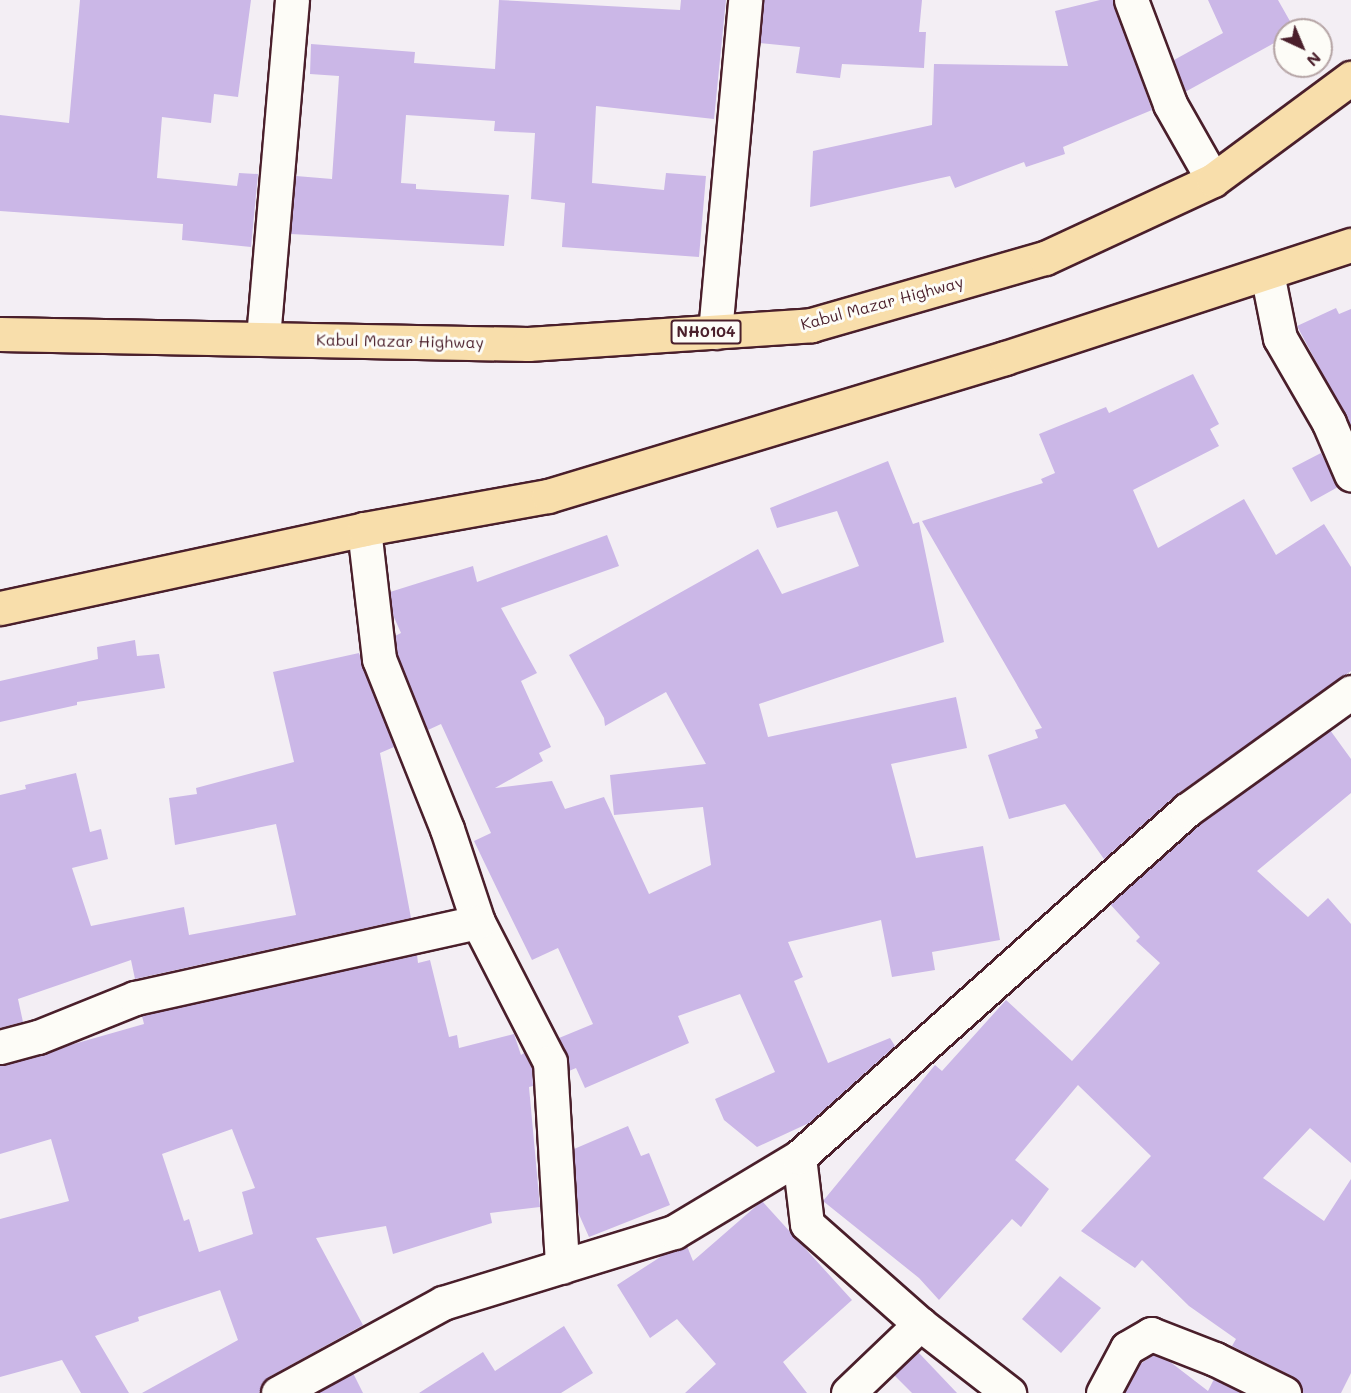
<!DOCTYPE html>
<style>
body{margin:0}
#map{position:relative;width:1351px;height:1393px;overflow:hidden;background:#f3eef4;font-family:Mali,sans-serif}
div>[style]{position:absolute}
.building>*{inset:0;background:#cbb7e7}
.roads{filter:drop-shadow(2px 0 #4a1f2b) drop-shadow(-2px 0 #4a1f2b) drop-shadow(0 2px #4a1f2b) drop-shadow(0 -2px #4a1f2b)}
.street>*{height:33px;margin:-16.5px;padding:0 16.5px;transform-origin:16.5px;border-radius:16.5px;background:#fdfcf7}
.highway>*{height:33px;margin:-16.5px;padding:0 16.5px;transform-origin:16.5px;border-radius:16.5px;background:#f8deab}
span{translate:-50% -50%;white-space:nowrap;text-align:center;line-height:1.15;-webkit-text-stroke:6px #fdfcf7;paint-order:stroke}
.shield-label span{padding:2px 4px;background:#fdfcf7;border:2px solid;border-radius:4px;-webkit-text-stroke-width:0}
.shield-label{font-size:15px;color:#4a1f2b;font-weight:700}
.street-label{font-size:16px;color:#4a1f2b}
.north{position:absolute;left:1273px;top:18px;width:60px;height:60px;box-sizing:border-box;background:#fdfcf7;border:2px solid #b5a4a5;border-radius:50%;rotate:136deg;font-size:16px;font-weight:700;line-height:24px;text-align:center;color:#4a1f2b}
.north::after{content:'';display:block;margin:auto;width:21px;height:27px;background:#4a1f2b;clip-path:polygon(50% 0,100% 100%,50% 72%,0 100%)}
</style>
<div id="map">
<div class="building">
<div style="clip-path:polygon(80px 0,251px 0,238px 97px,214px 94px,211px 123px,162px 117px,157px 178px,237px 186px,239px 173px,258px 174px,251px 247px,182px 240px,183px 224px,0 211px,0 115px,69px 123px)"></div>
<div style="clip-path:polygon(499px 0,680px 10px,681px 0,726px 0,714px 119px,596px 106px,592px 183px,664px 190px,666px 173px,706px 176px,699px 257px,562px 247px,565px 203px,531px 199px,535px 133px,494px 131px,495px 121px,406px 115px,401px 183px,416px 184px,416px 189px,509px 195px,504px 246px,291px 234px,296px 176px,332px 179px,339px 76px,310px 74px,311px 44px,415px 52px,414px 63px,495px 69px)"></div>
<div style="clip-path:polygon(763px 0,922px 0,919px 32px,926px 32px,924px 68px,842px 64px,840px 78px,796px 73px,800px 47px,760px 43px)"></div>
<div style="clip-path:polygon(1100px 0,1113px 0,1152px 110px,1063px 147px,1065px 154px,1026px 167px,1024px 162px,955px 188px,950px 176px,810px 207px,813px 151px,932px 125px,934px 64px,1068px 66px,1055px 11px)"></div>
<div style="clip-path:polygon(1208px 0,1278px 0,1295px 30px,1285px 30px,1285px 37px,1185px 92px,1174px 60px,1223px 33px)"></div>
<div style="clip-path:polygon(1336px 308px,1339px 314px,1351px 309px,1351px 427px,1297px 326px)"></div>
<div style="clip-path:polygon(1193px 374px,1219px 424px,1210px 429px,1219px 446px,1133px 490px,1158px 548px,1244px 499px,1276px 555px,1324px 524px,1351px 567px,1351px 671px,1176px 795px,1104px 859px,1065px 804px,1009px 819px,988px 755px,1038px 738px,1035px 730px,1042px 728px,922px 521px,1043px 483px,1041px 479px,1055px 473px,1039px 434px,1106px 407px,1109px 413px)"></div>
<div style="clip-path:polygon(1321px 453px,1338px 487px,1311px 502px,1292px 468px)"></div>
<div style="clip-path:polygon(888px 461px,913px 524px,919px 522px,944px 642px,759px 704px,768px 737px,956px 697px,967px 748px,891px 764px,916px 858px,983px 846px,1000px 940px,932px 952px,935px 970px,892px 977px,881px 920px,788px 942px,803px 977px,794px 981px,828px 1063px,890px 1038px,895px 1046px,809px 1123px,757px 1147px,724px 1120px,715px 1099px,775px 1072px,740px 994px,678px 1016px,689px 1043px,585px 1088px,576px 1068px,569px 1071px,559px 1038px,593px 1024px,558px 948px,532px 960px,500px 895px,474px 841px,491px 833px,441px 724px,428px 730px,397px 654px,395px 636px,401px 633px,393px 615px,390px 592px,473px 566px,477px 582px,607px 535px,619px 566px,501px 608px,537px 673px,521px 681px,551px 747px,539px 753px,543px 761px,495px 788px,552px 781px,565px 809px,604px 797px,649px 894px,711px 865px,703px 807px,614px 815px,610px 775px,706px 764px,666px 692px,605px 726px,604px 718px,569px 655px,758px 549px,782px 594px,859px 566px,837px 511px,777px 528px,770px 508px)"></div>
<div style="clip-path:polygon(135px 640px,137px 656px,159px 654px,165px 688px,77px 702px,77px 705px,0 722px,0 681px,98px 659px,97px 647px)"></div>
<div style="clip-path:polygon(359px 653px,394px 747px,380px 753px,411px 918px,135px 979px,131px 960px,18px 999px,23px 1022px,0 1028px,0 795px,26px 789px,25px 785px,76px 773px,90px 832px,101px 829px,108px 859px,72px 868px,91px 926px,184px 907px,189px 935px,296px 915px,276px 824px,175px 845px,169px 798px,197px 794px,196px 788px,294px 762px,273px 672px)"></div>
<div style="clip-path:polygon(1330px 730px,1351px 759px,1351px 793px,1257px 871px,1308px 917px,1328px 898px,1351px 924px,1351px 1163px,1310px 1128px,1263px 1178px,1324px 1221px,1351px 1179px,1351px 1373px,1341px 1393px,1303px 1393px,1292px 1376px,1232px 1346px,1236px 1339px,1189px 1306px,1142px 1260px,1135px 1268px,1081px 1231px,1151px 1156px,1078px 1085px,1015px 1160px,1049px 1189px,1021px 1227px,1012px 1219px,939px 1300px,919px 1278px,823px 1201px,935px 1065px,942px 1071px,1006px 1000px,1072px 1061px,1160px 963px,1136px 941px,1140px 937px,1110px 904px,1199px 825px)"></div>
<div style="clip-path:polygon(evenodd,417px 955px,418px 963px,430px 960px,449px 1037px,457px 1035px,459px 1048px,514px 1034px,521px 1055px,524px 1053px,532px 1067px,533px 1086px,529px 1087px,540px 1207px,490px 1213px,492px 1223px,393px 1254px,386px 1226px,316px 1238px,363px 1325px,269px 1377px,259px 1393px,142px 1393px,238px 1340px,220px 1290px,138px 1317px,139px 1321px,95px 1336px,129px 1393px,81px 1393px,62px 1360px,0 1377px,0 1219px,69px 1201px,51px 1139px,0 1154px,0 1065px,144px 1024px,142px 1016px,417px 955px,232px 1129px,255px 1188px,242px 1192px,253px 1234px,199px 1252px,189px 1219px,184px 1221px,162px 1154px,232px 1129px)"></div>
<div style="clip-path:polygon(628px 1126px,641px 1156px,649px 1153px,670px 1205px,589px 1237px,577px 1210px,574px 1149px)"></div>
<div style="clip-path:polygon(762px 1201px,852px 1300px,783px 1362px,807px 1393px,685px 1393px,716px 1364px,677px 1319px,650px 1338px,617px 1285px,665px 1254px,687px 1246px,693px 1261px)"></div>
<div style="clip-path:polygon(1060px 1276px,1101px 1308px,1061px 1353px,1022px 1319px)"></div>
<div style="clip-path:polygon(564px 1326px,593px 1373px,561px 1393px,419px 1393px,483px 1352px,495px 1371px)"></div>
<div style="clip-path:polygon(918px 1352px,957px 1393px,912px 1393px,894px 1375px)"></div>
<div style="clip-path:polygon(1153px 1355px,1169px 1361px,1208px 1391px,1214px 1379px,1242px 1393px,1124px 1393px,1139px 1365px)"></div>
<div style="clip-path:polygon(353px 1373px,363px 1393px,317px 1393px)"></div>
</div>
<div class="roads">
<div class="street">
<div style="left:1131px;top:0;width:111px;rotate:69.4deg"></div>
<div style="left:1170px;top:104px;width:87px;rotate:60.5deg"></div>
<div style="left:1267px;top:273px;width:66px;rotate:78.7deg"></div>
<div style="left:1280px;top:338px;width:98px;rotate:60deg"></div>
<div style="left:1329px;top:423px;width:56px;rotate:66.7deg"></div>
<div style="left:715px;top:332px;width:333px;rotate:-84.8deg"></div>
<div style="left:263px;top:338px;width:339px;rotate:-85.1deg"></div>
<div style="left:364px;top:529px;width:131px;rotate:83.4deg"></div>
<div style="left:379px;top:659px;width:183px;rotate:68.2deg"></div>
<div style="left:447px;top:829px;width:98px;rotate:71.6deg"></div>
<div style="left:478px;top:922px;width:157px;rotate:62.8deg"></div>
<div style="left:550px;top:1062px;width:205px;rotate:86.6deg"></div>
<div style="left:0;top:1047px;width:39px;rotate:-15deg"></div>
<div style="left:38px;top:1037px;width:105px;rotate:-21.9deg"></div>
<div style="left:135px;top:998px;width:351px;rotate:-12.5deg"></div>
<div style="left:799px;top:1157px;width:67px;rotate:83.2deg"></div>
<div style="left:807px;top:1224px;width:151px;rotate:41.5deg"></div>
<div style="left:920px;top:1324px;width:113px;rotate:37.8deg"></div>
<div style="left:278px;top:1393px;width:188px;rotate:-28.6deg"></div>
<div style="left:443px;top:1303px;width:242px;rotate:-17.1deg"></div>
<div style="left:674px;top:1232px;width:146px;rotate:-31deg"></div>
<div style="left:799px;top:1157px;width:521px;rotate:-41.81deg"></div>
<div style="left:1187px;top:810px;width:202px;rotate:-35.7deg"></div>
<div style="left:848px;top:1393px;width:100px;rotate:-43.8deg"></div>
<div style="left:1103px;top:1393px;width:51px;rotate:-61.9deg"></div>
<div style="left:1127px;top:1348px;width:28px;rotate:-30deg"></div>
<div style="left:1151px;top:1334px;width:69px;rotate:21.3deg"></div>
<div style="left:1215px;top:1359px;width:77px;rotate:26.2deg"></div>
</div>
<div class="highway">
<div style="left:0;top:334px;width:528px;rotate:1.09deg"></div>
<div style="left:528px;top:344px;width:284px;rotate:-3.8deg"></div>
<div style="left:811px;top:325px;width:243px;rotate:-16deg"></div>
<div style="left:1045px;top:258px;width:185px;rotate:-24.9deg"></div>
<div style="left:1213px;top:180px;width:172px;rotate:-36.5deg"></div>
<div style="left:0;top:608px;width:372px;rotate:-12.2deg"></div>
<div style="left:364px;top:529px;width:187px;rotate:-10.2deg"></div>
<div style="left:548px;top:496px;width:477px;rotate:-16.8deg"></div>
<div style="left:1005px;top:358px;width:364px;rotate:-18.1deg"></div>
</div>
</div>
<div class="shield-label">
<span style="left:706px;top:332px">NH0104</span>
</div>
<div class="street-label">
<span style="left:882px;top:303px;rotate:-15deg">Kabul Mazar Highway</span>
<span style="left:400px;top:341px;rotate:1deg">Kabul Mazar Highway</span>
</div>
<div class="north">N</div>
</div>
